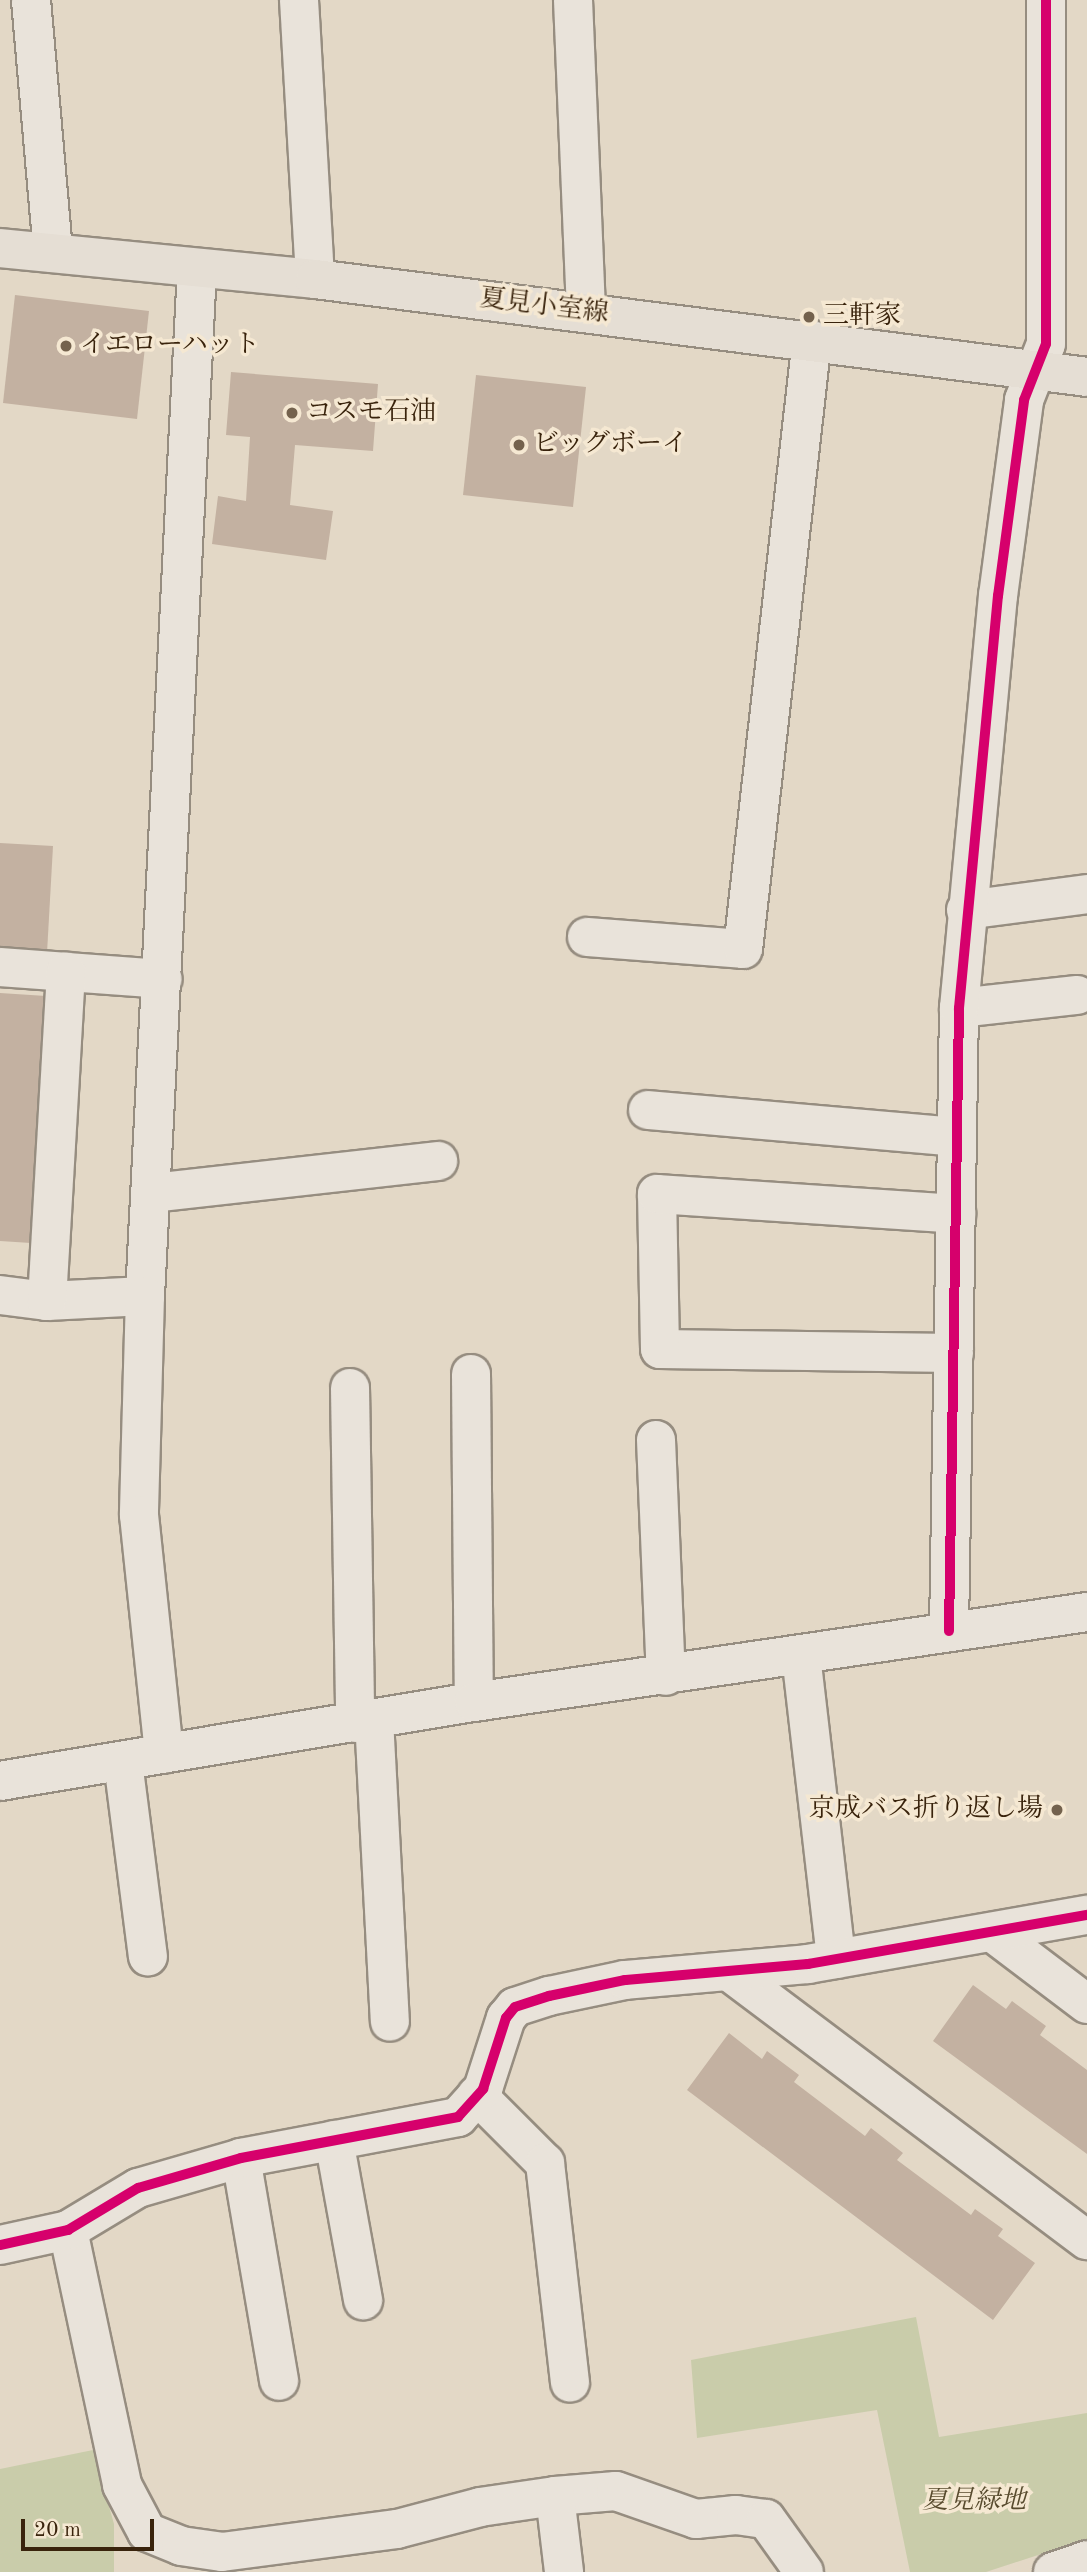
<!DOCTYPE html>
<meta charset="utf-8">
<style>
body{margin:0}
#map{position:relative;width:1087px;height:2572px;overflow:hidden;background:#e3d8c6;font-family:"Old Standard TT","Noto Serif JP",serif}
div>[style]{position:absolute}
.green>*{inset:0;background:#c9ccaa}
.building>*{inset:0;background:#c3b1a1}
.roads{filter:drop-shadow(2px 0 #968d80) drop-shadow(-2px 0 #968d80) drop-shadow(0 2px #968d80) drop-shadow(0 -2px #968d80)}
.minor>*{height:38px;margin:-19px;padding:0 19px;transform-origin:19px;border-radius:19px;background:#e9e3da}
.major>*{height:38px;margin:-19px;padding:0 19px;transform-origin:19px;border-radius:19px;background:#e5ded4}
.cycleway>*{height:10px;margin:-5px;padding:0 5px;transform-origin:5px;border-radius:5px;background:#d6006c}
.dots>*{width:19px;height:19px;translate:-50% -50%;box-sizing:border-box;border:4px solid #f5e8d2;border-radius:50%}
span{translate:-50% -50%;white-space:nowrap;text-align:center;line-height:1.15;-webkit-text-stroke:7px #f5e8d2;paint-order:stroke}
.street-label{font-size:26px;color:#39230c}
.poi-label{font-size:26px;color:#39230c}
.left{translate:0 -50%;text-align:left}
.right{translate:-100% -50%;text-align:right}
.park-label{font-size:26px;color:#584b2e;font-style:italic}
.scale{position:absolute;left:21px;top:2519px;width:133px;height:32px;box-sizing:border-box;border:4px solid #39230c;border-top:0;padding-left:9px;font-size:21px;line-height:24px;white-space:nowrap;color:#39230c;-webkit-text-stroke:5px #f5e8d2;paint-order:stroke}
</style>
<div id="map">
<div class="green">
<div style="clip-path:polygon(916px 2317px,939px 2437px,1087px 2413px,1087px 2539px,986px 2572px,910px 2572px,877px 2410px,697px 2438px,691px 2360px)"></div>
<div style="clip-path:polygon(93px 2450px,114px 2524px,114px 2572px,0 2572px,0 2469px)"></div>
</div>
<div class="building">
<div style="clip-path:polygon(15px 295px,149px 311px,137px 419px,3px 403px)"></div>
<div style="clip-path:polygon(231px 372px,378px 384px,373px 451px,295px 445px,290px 505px,333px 511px,326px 560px,212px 544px,218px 496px,246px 501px,250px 437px,226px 435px)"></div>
<div style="clip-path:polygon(476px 375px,586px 387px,573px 507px,463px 495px)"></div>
<div style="clip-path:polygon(0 843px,53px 846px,47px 953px,0 950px)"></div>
<div style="clip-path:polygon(0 993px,46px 996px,31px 1243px,0 1241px)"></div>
<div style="clip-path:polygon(973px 1985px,1006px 2009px,1012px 2001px,1046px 2026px,1040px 2035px,1087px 2070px,1087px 2154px,933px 2041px)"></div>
<div style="clip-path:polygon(729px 2033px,762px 2059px,767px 2051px,799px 2075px,794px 2082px,865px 2136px,871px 2128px,903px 2153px,897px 2160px,971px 2215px,975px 2209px,1003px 2229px,998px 2236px,1035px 2263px,993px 2320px,687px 2090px)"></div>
</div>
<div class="roads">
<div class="minor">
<div style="left:31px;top:0;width:254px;rotate:85deg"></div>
<div style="left:299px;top:0;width:279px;rotate:86.7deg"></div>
<div style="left:573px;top:0;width:312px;rotate:87.6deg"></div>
<div style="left:966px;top:910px;width:122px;rotate:-7.5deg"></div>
<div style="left:587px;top:937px;width:156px;rotate:4.4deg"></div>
<div style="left:743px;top:949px;width:613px;rotate:-83.54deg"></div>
<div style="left:0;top:967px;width:163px;rotate:4.2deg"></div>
<div style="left:959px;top:1008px;width:119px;rotate:-6.3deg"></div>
<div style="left:648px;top:1110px;width:307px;rotate:5deg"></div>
<div style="left:152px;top:1193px;width:288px;rotate:-6.4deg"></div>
<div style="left:0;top:1295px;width:47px;rotate:7.3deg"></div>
<div style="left:47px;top:1301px;width:98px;rotate:-2.9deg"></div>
<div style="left:145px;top:1296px;width:1028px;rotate:-87.1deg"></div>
<div style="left:145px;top:1296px;width:219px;rotate:91.6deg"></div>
<div style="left:139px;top:1515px;width:240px;rotate:84deg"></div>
<div style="left:47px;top:1301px;width:330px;rotate:-86.7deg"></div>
<div style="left:954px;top:1353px;width:294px;rotate:-179.2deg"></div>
<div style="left:660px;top:1349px;width:155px;rotate:-91.1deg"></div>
<div style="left:657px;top:1194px;width:300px;rotate:3.8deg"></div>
<div style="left:471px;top:1374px;width:328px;rotate:89.5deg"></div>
<div style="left:350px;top:1388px;width:335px;rotate:89.1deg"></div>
<div style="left:656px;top:1440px;width:236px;rotate:87.6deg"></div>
<div style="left:949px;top:1631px;width:623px;rotate:-89.08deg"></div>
<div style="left:959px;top:1008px;width:414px;rotate:-84.6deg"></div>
<div style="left:998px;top:596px;width:198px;rotate:-82.4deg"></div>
<div style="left:1024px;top:400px;width:60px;rotate:-68.6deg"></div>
<div style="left:1046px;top:344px;width:344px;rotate:-90deg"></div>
<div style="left:801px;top:1655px;width:306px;rotate:83.4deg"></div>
<div style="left:374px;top:1719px;width:303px;rotate:87deg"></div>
<div style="left:123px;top:1762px;width:196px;rotate:82.7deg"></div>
<div style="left:0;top:1781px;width:481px;rotate:-9.5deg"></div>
<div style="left:474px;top:1702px;width:620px;rotate:-8.35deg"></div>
<div style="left:992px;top:1932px;width:119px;rotate:37.2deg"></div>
<div style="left:731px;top:1973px;width:445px;rotate:36.9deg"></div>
<div style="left:477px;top:2095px;width:96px;rotate:45deg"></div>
<div style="left:545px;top:2163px;width:221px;rotate:83.5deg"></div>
<div style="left:334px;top:2140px;width:163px;rotate:79.7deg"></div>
<div style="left:241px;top:2158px;width:226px;rotate:80.3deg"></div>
<div style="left:68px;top:2230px;width:261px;rotate:78deg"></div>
<div style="left:122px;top:2485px;width:53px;rotate:62deg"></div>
<div style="left:147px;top:2532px;width:37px;rotate:22deg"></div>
<div style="left:181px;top:2546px;width:41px;rotate:8.3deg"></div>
<div style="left:222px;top:2552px;width:177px;rotate:-7.5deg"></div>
<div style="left:397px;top:2529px;width:86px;rotate:-14.8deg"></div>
<div style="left:480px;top:2507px;width:76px;rotate:-8.3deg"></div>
<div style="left:555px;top:2496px;width:61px;rotate:-4.7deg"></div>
<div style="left:616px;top:2491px;width:85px;rotate:19.3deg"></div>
<div style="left:696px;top:2519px;width:40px;rotate:-5.7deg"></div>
<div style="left:736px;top:2515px;width:30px;rotate:8deg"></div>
<div style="left:766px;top:2519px;width:65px;rotate:54.4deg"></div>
<div style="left:0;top:2245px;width:70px;rotate:-12.4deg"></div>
<div style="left:68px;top:2230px;width:82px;rotate:-31deg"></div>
<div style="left:138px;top:2188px;width:107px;rotate:-16.2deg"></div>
<div style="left:241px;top:2158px;width:221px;rotate:-10.7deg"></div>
<div style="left:458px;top:2117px;width:38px;rotate:-48deg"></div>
<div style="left:483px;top:2089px;width:75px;rotate:-72.1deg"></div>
<div style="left:506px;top:2018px;width:14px;rotate:-51deg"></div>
<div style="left:515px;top:2007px;width:36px;rotate:-18deg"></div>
<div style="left:549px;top:1996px;width:78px;rotate:-11.9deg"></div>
<div style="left:625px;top:1980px;width:184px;rotate:-5deg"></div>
<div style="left:808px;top:1964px;width:283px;rotate:-10deg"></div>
<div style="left:555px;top:2496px;width:77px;rotate:83.2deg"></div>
<div style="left:1053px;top:2572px;width:36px;rotate:-19deg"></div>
</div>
<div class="major">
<div style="left:0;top:248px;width:317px;rotate:5.6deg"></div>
<div style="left:315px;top:279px;width:778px;rotate:7.23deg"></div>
</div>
</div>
<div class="cycleway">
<div style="left:949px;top:1631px;width:623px;rotate:-89.08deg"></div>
<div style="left:959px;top:1008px;width:414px;rotate:-84.6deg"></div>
<div style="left:998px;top:596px;width:198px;rotate:-82.4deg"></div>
<div style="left:1024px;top:400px;width:60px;rotate:-68.6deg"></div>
<div style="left:1046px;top:344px;width:344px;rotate:-90deg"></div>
<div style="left:0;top:2245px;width:70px;rotate:-12.4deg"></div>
<div style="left:68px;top:2230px;width:82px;rotate:-31deg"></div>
<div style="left:138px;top:2188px;width:107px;rotate:-16.2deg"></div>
<div style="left:241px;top:2158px;width:221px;rotate:-10.7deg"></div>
<div style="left:458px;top:2117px;width:38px;rotate:-48deg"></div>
<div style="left:483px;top:2089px;width:75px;rotate:-72.1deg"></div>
<div style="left:506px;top:2018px;width:14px;rotate:-51deg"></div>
<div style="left:515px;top:2007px;width:36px;rotate:-18deg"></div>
<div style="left:549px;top:1996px;width:78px;rotate:-11.9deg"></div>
<div style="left:625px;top:1980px;width:184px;rotate:-5deg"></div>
<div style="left:808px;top:1964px;width:283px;rotate:-10deg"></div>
</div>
<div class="dots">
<div style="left:809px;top:317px;background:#74624d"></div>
<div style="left:66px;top:346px;background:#74624d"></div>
<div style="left:292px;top:413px;background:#74624d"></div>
<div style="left:519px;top:445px;background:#74624d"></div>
<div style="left:1057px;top:1810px;background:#74624d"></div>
</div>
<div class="street-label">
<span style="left:544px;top:307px;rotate:7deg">夏見小室線</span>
</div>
<div class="poi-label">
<span class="left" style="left:823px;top:317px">三軒家</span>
<span class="left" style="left:80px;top:346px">イエローハット</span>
<span class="left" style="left:306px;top:413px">コスモ石油</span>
<span class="left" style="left:533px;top:445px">ビッグボーイ</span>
<span class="right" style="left:1043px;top:1810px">京成バス折り返し場</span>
</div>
<div class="park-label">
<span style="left:974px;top:2502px">夏見緑地</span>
</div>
<div class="scale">20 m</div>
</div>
